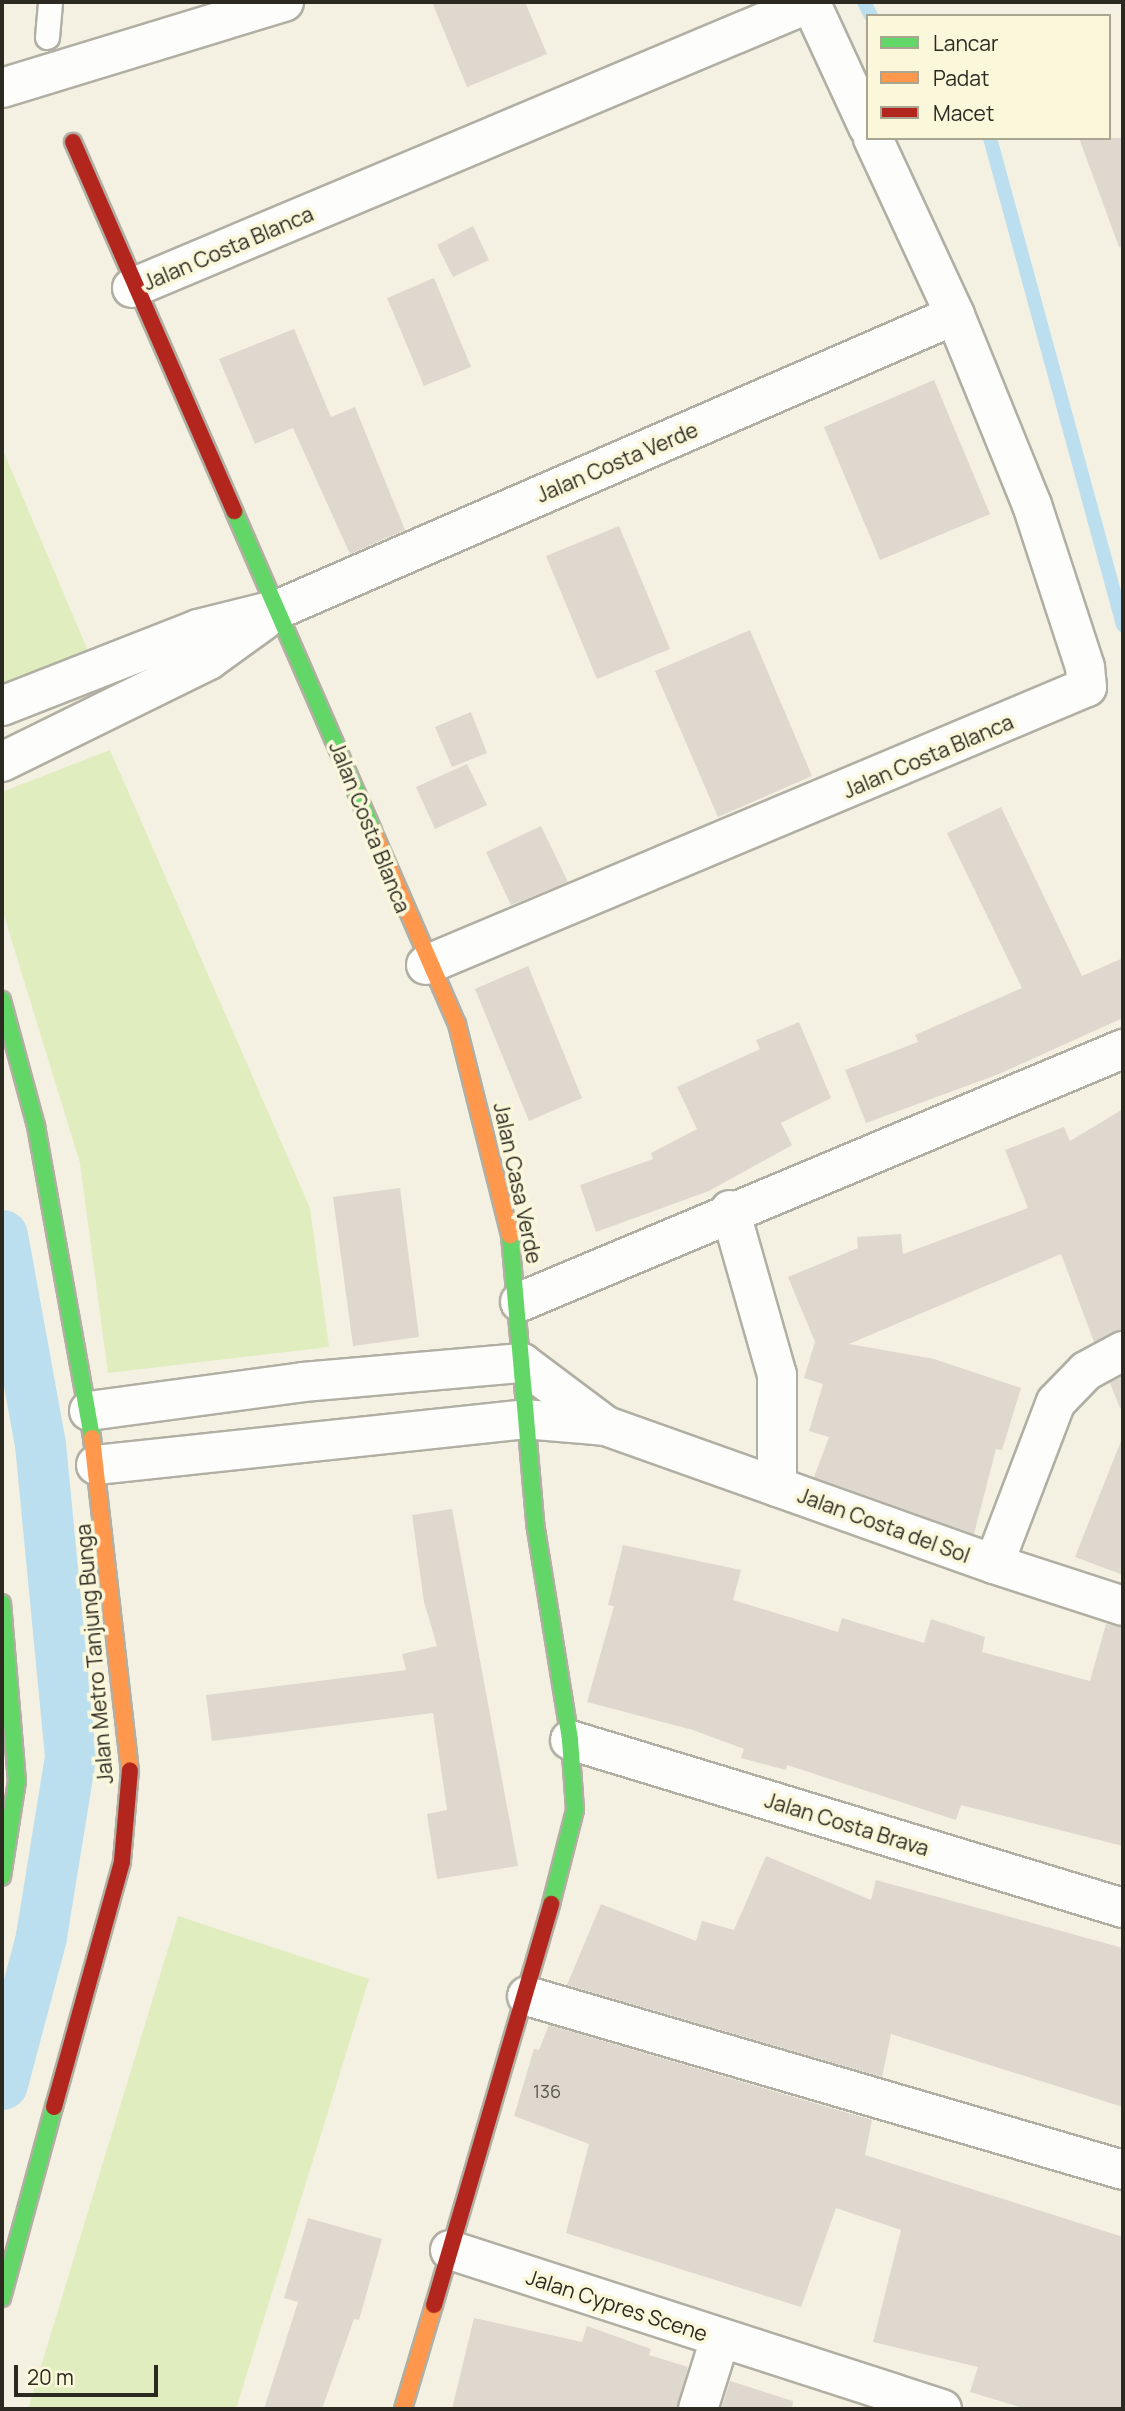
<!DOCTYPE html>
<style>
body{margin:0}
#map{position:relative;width:1125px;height:2411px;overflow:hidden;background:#f4f1e2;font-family:Manrope,sans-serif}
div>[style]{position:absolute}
.green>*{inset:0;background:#e0edbf}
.stream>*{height:14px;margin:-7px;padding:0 7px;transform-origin:7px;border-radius:7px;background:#bcdfef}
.canal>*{height:51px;margin:-25.5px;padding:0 25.5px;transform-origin:25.5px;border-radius:25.5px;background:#bcdfef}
.building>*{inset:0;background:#ded8ce}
.roads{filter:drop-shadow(2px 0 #b1afa3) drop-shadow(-2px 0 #b1afa3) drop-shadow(0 2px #b1afa3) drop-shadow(0 -2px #b1afa3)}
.lane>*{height:23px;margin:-11.5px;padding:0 11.5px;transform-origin:11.5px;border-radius:11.5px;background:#fdfdfb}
.street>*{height:38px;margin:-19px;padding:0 19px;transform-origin:19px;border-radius:19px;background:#fdfdfb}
.fast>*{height:16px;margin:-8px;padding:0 8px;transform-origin:8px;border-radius:8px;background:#63d668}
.slow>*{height:16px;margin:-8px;padding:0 8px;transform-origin:8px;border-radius:8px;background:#ff974d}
.jam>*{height:16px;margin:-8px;padding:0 8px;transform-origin:8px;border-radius:8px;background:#b3261e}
span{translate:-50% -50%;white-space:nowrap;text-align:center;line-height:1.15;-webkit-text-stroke:7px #fbf7db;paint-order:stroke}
.number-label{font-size:18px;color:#58564c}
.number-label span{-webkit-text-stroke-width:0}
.street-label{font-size:21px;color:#2c2a20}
.frame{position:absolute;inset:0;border:4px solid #2c2a20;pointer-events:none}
.legend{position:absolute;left:866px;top:14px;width:245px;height:126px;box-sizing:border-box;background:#fbf7db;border:2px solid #a8a590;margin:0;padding:9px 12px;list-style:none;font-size:21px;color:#2c2a20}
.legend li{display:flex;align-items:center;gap:14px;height:35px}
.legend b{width:35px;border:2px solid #a8a590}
.scale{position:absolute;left:14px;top:2365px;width:144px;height:32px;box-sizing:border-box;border:4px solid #2c2a20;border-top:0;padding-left:9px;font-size:21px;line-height:24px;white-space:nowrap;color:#2c2a20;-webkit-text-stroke:5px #fbf7db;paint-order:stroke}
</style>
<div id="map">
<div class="green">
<div style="clip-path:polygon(2px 448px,91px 658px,2px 693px)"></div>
<div style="clip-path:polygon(110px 750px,310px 1208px,329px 1347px,108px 1373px,80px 1163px,2px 909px,2px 792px)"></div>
<div style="clip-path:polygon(178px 1916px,369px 1979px,236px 2409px,28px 2409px)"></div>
</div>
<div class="stream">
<div style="left:864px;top:2px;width:16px;rotate:63deg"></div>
<div style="left:990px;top:138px;width:505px;rotate:74.72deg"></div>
</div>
<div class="canal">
<div style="left:2px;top:1235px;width:212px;rotate:79.7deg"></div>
<div style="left:40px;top:1444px;width:314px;rotate:84.5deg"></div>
<div style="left:70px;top:1757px;width:182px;rotate:99.2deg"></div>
<div style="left:41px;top:1937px;width:152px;rotate:104.9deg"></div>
</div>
<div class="building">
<div style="clip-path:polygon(432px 2px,525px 2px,547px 54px,467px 87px)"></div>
<div style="clip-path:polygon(1079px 138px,1123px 138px,1123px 247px,1119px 247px)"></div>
<div style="clip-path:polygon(473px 226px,489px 260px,453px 277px,437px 245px)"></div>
<div style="clip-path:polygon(434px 278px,471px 367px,424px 386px,387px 298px)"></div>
<div style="clip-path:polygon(294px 329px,331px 417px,355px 407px,405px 530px,350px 554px,293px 428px,255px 444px,219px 359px)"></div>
<div style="clip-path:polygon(934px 380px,990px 514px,880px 560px,824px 427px)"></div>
<div style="clip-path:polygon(619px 526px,670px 649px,597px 679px,546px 556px)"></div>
<div style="clip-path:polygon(750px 630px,812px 776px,718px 817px,655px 671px)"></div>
<div style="clip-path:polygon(471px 712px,487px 753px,452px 767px,435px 727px)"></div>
<div style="clip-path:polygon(467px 764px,487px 805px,435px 829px,416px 787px)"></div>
<div style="clip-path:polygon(1001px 807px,1082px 976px,1123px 958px,1123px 1018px,999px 1074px,866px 1123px,845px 1070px,918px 1042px,915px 1035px,1022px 988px,947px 833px)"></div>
<div style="clip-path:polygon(541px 826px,568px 882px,511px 905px,486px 852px)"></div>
<div style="clip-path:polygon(528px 966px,582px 1098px,529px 1121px,475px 989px)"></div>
<div style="clip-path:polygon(799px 1022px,831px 1098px,781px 1123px,792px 1145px,709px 1191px,596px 1232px,580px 1185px,653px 1159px,651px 1153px,697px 1129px,677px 1087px,760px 1049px,756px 1040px)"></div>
<div style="clip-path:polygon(1123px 1109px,1123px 1329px,1094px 1342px,1061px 1254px,849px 1344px,934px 1359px,1021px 1388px,1002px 1450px,996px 1449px,974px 1534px,814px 1477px,829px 1437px,809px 1431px,823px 1384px,804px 1378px,815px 1342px,788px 1277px,858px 1248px,857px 1237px,901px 1234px,903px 1254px,1028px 1208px,1005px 1150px,1064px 1127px,1070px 1141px)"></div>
<div style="clip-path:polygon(400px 1188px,419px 1337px,353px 1346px,333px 1197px)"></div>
<div style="clip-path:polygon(1123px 1376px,1123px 1408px,1120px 1408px,1110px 1383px)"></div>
<div style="clip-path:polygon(1121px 1441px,1123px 1442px,1123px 1575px,1075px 1557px)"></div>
<div style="clip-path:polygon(452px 1509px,518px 1866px,437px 1879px,427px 1814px,447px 1810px,433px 1713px,212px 1741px,206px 1695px,406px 1670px,402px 1654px,437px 1646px,424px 1602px,412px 1515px)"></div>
<div style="clip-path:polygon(623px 1545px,741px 1570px,733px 1600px,838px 1632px,842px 1618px,924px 1643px,931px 1619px,985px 1637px,982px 1652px,1090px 1681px,1106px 1624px,1123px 1627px,1123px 1846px,961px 1805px,956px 1820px,787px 1765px,786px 1770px,741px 1758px,744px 1749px,693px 1730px,587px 1702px,614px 1606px,608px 1605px)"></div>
<div style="clip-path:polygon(766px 1856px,871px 1900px,876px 1880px,1123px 1948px,1123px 2107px,891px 2034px,882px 2077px,567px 1985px,601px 1904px,696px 1941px,702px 1921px,734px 1930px)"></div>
<div style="clip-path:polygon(549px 2025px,872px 2120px,865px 2155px,1123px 2237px,1123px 2409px,1026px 2409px,970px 2392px,978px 2367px,873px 2342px,901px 2230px,836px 2208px,801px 2307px,566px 2233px,589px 2144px,514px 2116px,534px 2049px,539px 2050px)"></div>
<div style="clip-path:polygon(308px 2218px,382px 2239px,359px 2320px,354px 2319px,322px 2409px,264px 2409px,298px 2302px,284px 2298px)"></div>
<div style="clip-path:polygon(474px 2318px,582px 2342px,587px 2326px,651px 2349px,649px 2355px,688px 2367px,677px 2409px,452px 2409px)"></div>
<div style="clip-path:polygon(730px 2381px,793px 2401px,792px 2409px,721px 2409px)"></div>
</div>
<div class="roads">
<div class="lane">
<div style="left:47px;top:37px;width:35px;rotate:-85deg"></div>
</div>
<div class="street">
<div style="left:2px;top:88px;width:295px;rotate:-17deg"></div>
<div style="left:132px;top:288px;width:730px;rotate:-22.81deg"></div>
<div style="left:805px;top:5px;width:10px;rotate:29deg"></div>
<div style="left:814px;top:10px;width:129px;rotate:65.2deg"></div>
<div style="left:2px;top:706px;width:211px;rotate:-21.4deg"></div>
<div style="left:198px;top:629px;width:83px;rotate:-13.9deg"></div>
<div style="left:279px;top:609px;width:737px;rotate:-23.5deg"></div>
<div style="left:2px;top:762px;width:231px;rotate:-26.2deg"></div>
<div style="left:209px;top:660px;width:68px;rotate:-36deg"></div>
<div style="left:426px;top:965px;width:717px;rotate:-22.81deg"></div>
<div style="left:1087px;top:687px;width:20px;rotate:-96deg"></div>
<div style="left:1085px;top:667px;width:170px;rotate:-108.1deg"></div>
<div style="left:1032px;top:505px;width:205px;rotate:-112.1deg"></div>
<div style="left:955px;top:315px;width:195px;rotate:-114.9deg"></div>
<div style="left:730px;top:1210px;width:172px;rotate:74.1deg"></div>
<div style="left:777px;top:1375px;width:112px;rotate:90deg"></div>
<div style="left:520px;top:1302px;width:654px;rotate:-22.76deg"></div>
<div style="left:89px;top:1411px;width:216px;rotate:-7.7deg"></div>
<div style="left:303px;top:1382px;width:220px;rotate:-5deg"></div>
<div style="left:522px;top:1363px;width:105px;rotate:36.9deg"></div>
<div style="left:96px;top:1465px;width:430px;rotate:-6.1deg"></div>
<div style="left:524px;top:1419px;width:82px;rotate:4.9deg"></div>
<div style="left:606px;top:1426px;width:412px;rotate:19.6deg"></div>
<div style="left:994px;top:1564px;width:173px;rotate:-69.1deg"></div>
<div style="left:1056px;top:1402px;width:43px;rotate:-45.9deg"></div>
<div style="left:1086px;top:1371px;width:42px;rotate:-28.4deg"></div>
<div style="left:994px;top:1564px;width:136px;rotate:18deg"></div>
<div style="left:570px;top:1740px;width:578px;rotate:16.9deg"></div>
<div style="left:527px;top:1996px;width:621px;rotate:16.27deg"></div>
<div style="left:450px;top:2250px;width:517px;rotate:17.91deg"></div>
<div style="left:698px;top:2409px;width:73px;rotate:-72.6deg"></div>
</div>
<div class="fast">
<div style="left:234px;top:511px;width:349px;rotate:66.5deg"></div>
<div style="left:2px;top:1000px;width:131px;rotate:74.9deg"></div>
<div style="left:36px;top:1126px;width:317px;rotate:79.8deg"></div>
<div style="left:510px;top:1235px;width:289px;rotate:85deg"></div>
<div style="left:535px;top:1523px;width:220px;rotate:80.8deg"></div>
<div style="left:570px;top:1740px;width:70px;rotate:85.9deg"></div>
<div style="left:575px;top:1810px;width:97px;rotate:104.3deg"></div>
<div style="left:2px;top:1603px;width:179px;rotate:85.2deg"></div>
<div style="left:17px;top:1781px;width:97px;rotate:98.9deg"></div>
<div style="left:2px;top:2298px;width:198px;rotate:-74.8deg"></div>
</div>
<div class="slow">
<div style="left:373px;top:831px;width:210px;rotate:66.5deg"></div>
<div style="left:457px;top:1024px;width:218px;rotate:75.9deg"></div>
<div style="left:92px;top:1438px;width:334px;rotate:83.5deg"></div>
<div style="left:403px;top:2409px;width:109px;rotate:-73.4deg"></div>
</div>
<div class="jam">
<div style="left:73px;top:142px;width:403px;rotate:66.4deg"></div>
<div style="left:54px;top:2107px;width:255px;rotate:-74.5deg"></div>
<div style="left:122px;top:1861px;width:91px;rotate:-85deg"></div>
<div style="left:434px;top:2305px;width:418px;rotate:-73.7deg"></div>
</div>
</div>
<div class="number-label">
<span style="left:547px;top:2091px">136</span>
</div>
<div class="street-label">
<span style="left:228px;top:248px;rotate:-23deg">Jalan Costa Blanca</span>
<span style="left:617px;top:462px;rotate:-23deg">Jalan Costa Verde</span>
<span style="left:928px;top:756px;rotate:-23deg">Jalan Costa Blanca</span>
<span style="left:370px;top:827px;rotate:68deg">Jalan Costa Blanca</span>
<span style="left:518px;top:1183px;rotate:78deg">Jalan Casa Verde</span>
<span style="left:884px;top:1525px;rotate:20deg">Jalan Costa del Sol</span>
<span style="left:94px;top:1654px;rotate:-95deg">Jalan Metro Tanjung Bunga</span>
<span style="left:847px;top:1824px;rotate:17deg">Jalan Costa Brava</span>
<span style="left:617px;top:2305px;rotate:18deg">Jalan Cypres Scene</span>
</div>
<div class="frame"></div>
<ul class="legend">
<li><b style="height:9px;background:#63d668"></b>Lancar</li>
<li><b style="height:9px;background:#ff974d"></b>Padat</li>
<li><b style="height:9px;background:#b3261e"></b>Macet</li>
</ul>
<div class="scale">20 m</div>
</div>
